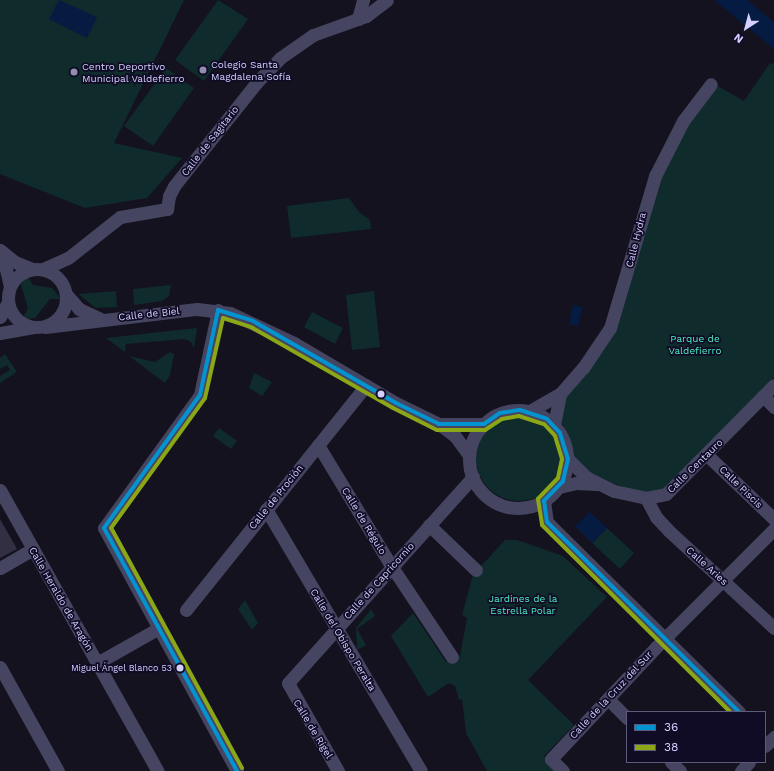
<!DOCTYPE html>
<meta charset="utf-8">
<style>
body{margin:0}
#map{position:relative;width:774px;height:771px;overflow:hidden;background:#14121f;font-family:"Work Sans",sans-serif}
div>[style]{position:absolute}
.green>*{inset:0;background:#0f2b2c}
.round{border-radius:50%}
.water>*{inset:0;background:#051b42}
.building>*{inset:0;background:#322f42}
.minor>*{height:13px;margin:-6.5px;padding:0 6.5px;transform-origin:6.5px;border-radius:6.5px;background:#464561}
.minor>.ring{margin:-6.5px;padding:0;box-sizing:content-box;background:none;border:13px solid #464561;border-radius:50%}
.bus-1>*{height:4px;margin:-2px;padding:0 2px;transform-origin:2px;border-radius:2px;background:#0293d1}
.bus-2>*{height:4px;margin:-2px;padding:0 2px;transform-origin:2px;border-radius:2px;background:#8ba715}
.dots>*{width:11px;height:11px;translate:-50% -50%;box-sizing:border-box;border:2px solid #100c25;border-radius:50%}
span{translate:-50% -50%;white-space:nowrap;text-align:center;line-height:1.15;-webkit-text-stroke:3.5px #100c25;paint-order:stroke}
.bus-label{font-size:9px;color:#d4cfff}
.right{translate:-100% -50%;text-align:right}
.poi-label{font-size:10px;color:#d4cfff}
.left{translate:0 -50%;text-align:left}
.street-label{font-size:10px;color:#d4cfff}
.park-label{font-size:10px;color:#4fecc3}
.legend{position:absolute;left:626px;top:711px;width:140px;height:52px;box-sizing:border-box;background:#100c25;border:1px solid #5e5a7c;margin:0;padding:5px 7px;list-style:none;font-size:12px;color:#d4cfff}
.legend li{display:flex;align-items:center;gap:8px;height:20px}
.legend b{width:20px;border:1px solid #5e5a7c}
.north{position:absolute;left:726px;top:8px;width:40px;height:40px;-webkit-text-stroke:3px #100c25;paint-order:stroke;rotate:216deg;font-size:11px;font-weight:700;line-height:16px;text-align:center;color:#d4cfff}
.north::after{content:'';display:block;margin:auto;width:14px;height:18px;background:#d4cfff;clip-path:polygon(50% 0,100% 100%,50% 72%,0 100%)}
</style>
<div id="map">
<div class="green">
<div style="clip-path:polygon(0 0,184px 0,114px 143px,182px 158px,147px 198px,85px 208px,0 174px)"></div>
<div style="clip-path:polygon(218px 0,248px 19px,204px 81px,175px 60px)"></div>
<div style="clip-path:polygon(770px 63px,774px 64px,774px 377px,667px 489px,644px 494px,589px 476px,574px 461px,572px 445px,559px 417px,560px 405px,604px 350px,619px 322px,648px 211px,676px 143px,716px 85px,744px 101px)"></div>
<div style="clip-path:polygon(166px 68px,194px 88px,153px 146px,124px 126px)"></div>
<div style="clip-path:polygon(349px 198px,359px 212px,370px 220px,371px 229px,291px 238px,287px 206px)"></div>
<div style="clip-path:polygon(27px 275px,33px 285px,52px 288px,61px 299px,50px 299px,35px 318px,26px 319px,23px 318px,28px 308px,21px 285px)"></div>
<div style="clip-path:polygon(171px 285px,169px 296px,162px 301px,134px 305px,133px 289px)"></div>
<div style="clip-path:polygon(116px 291px,117px 307px,96px 308px,78px 294px)"></div>
<div style="clip-path:polygon(374px 291px,380px 347px,352px 350px,346px 295px)"></div>
<div style="clip-path:polygon(312px 312px,343px 328px,335px 344px,304px 327px)"></div>
<div style="clip-path:polygon(197px 328px,194px 349px,191px 342px,185px 339px,126px 344px,125px 352px,106px 338px)"></div>
<div style="clip-path:polygon(170px 352px,174px 354px,170px 375px,165px 383px,129px 356px,155px 362px)"></div>
<div style="clip-path:polygon(5px 354px,17px 372px,0 383px,0 376px,10px 370px,7px 365px,0 369px,0 358px)"></div>
<div style="clip-path:polygon(254px 373px,272px 382px,262px 396px,249px 388px)"></div>
<div class="round" style="left:476px;top:415px;width:86px;height:86px"></div>
<div style="clip-path:polygon(219px 428px,237px 441px,231px 449px,213px 436px)"></div>
<div style="clip-path:polygon(607px 528px,634px 553px,620px 569px,592px 543px)"></div>
<div style="clip-path:polygon(505px 540px,517px 540px,563px 556px,607px 597px,528px 680px,574px 725px,544px 756px,554px 771px,487px 771px,466px 733px,462px 699px,459px 700px,455px 686px,449px 683px,428px 697px,391px 636px,413px 613px,446px 662px,460px 656px,467px 618px,462px 615px,473px 575px)"></div>
<div style="clip-path:polygon(245px 600px,258px 623px,252px 630px,238px 609px)"></div>
<div style="clip-path:polygon(371px 609px,375px 616px,357px 629px,366px 645px,357px 650px,356px 628px)"></div>
</div>
<div class="water">
<div style="clip-path:polygon(59px 0,97px 17px,87px 38px,49px 19px)"></div>
<div style="clip-path:polygon(714px 0,747px 0,774px 22px,774px 49px)"></div>
<div style="clip-path:polygon(573px 305px,583px 307px,578px 326px,569px 324px)"></div>
<div style="clip-path:polygon(590px 512px,607px 528px,592px 543px,575px 526px)"></div>
</div>
<div class="building">
<div style="clip-path:polygon(0 519px,17px 549px,0 558px)"></div>
</div>
<div class="minor">
<div style="left:358px;top:19px;width:20px;rotate:-75deg"></div>
<div style="left:0;top:250px;width:19px;rotate:39deg"></div>
<div style="left:15px;top:262px;width:18px;rotate:22deg"></div>
<div style="left:2px;top:252px;width:35px;rotate:77deg"></div>
<div class="ring" style="left:8px;top:269px;width:45px;height:45px"></div>
<div style="left:43px;top:269px;width:27px;rotate:-24deg"></div>
<div style="left:68px;top:258px;width:66px;rotate:-38.3deg"></div>
<div style="left:120px;top:217px;width:48px;rotate:-9.7deg"></div>
<div style="left:167px;top:209px;width:13px;rotate:-81deg"></div>
<div style="left:169px;top:196px;width:11px;rotate:-63deg"></div>
<div style="left:174px;top:186px;width:133px;rotate:-51.4deg"></div>
<div style="left:257px;top:82px;width:33px;rotate:-46deg"></div>
<div style="left:280px;top:58px;width:40px;rotate:-34.9deg"></div>
<div style="left:313px;top:35px;width:56px;rotate:-19.7deg"></div>
<div style="left:366px;top:16px;width:26px;rotate:-37deg"></div>
<div style="left:66px;top:294px;width:20px;rotate:49deg"></div>
<div style="left:79px;top:309px;width:23px;rotate:25deg"></div>
<div style="left:218px;top:310px;width:87px;rotate:102deg"></div>
<div style="left:200px;top:395px;width:164px;rotate:125.8deg"></div>
<div style="left:104px;top:528px;width:277px;rotate:61.3deg"></div>
<div style="left:0;top:317px;width:17px;rotate:-62deg"></div>
<div style="left:45px;top:327px;width:153px;rotate:-6.8deg"></div>
<div style="left:197px;top:309px;width:33px;rotate:7deg"></div>
<div style="left:230px;top:313px;width:71px;rotate:25.1deg"></div>
<div style="left:294px;top:343px;width:118px;rotate:30.5deg"></div>
<div style="left:396px;top:403px;width:48px;rotate:26deg"></div>
<div style="left:439px;top:424px;width:20px;rotate:37deg"></div>
<div style="left:455px;top:436px;width:24px;rotate:54deg"></div>
<div style="left:0;top:333px;width:34px;rotate:-10deg"></div>
<div style="left:763px;top:396px;width:16px;rotate:45deg"></div>
<div class="ring" style="left:469px;top:410px;width:85px;height:85px"></div>
<div style="left:530px;top:411px;width:34px;rotate:-30deg"></div>
<div style="left:560px;top:394px;width:35px;rotate:-49deg"></div>
<div style="left:583px;top:368px;width:48px;rotate:-56deg"></div>
<div style="left:610px;top:328px;width:159px;rotate:-73.5deg"></div>
<div style="left:655px;top:176px;width:62px;rotate:-63deg"></div>
<div style="left:683px;top:121px;width:46px;rotate:-52.9deg"></div>
<div style="left:439px;top:424px;width:45px"></div>
<div style="left:554px;top:425px;width:32px;rotate:-79deg"></div>
<div style="left:318px;top:445px;width:143px;rotate:58.8deg"></div>
<div style="left:392px;top:567px;width:108px;rotate:56.3deg"></div>
<div style="left:707px;top:455px;width:93px;rotate:43.7deg"></div>
<div style="left:568px;top:459px;width:25px;rotate:45deg"></div>
<div style="left:586px;top:477px;width:31px;rotate:27deg"></div>
<div style="left:614px;top:491px;width:33px;rotate:12deg"></div>
<div style="left:646px;top:498px;width:20px;rotate:-11deg"></div>
<div style="left:666px;top:494px;width:153px;rotate:-45.3deg"></div>
<div style="left:559px;top:487px;width:17px;rotate:-13deg"></div>
<div style="left:576px;top:483px;width:20px;rotate:3deg"></div>
<div style="left:0;top:490px;width:322px;rotate:60.7deg"></div>
<div style="left:646px;top:498px;width:21px;rotate:62deg"></div>
<div style="left:656px;top:517px;width:19px;rotate:47deg"></div>
<div style="left:669px;top:531px;width:143px;rotate:42.7deg"></div>
<div style="left:544px;top:501px;width:21px;rotate:82deg"></div>
<div style="left:547px;top:522px;width:270px;rotate:44.7deg"></div>
<div style="left:266px;top:509px;width:304px;rotate:59.4deg"></div>
<div style="left:429px;top:525px;width:65px;rotate:43.8deg"></div>
<div style="left:0;top:568px;width:38px;rotate:-30deg"></div>
<div style="left:186px;top:610px;width:288px;rotate:-51.3deg"></div>
<div style="left:97px;top:663px;width:71px;rotate:-29.4deg"></div>
<div style="left:0;top:667px;width:119px;rotate:60.9deg"></div>
<div style="left:608px;top:699px;width:27px;rotate:45deg"></div>
<div style="left:765px;top:746px;width:13px;rotate:-45deg"></div>
<div style="left:671px;top:762px;width:13px;rotate:45deg"></div>
<div style="left:338px;top:771px;width:101px;rotate:-119.6deg"></div>
<div style="left:288px;top:683px;width:277px;rotate:-48.1deg"></div>
<div style="left:563px;top:771px;width:17px;rotate:-135deg"></div>
<div style="left:551px;top:759px;width:154px;rotate:-46.8deg"></div>
<div style="left:656px;top:647px;width:167px;rotate:-45deg"></div>
<div style="left:741px;top:771px;width:12px;rotate:-48deg"></div>
</div>
<div class="bus-1">
<div style="left:237px;top:771px;width:277px;rotate:-118.7deg"></div>
<div style="left:104px;top:528px;width:164px;rotate:-54.2deg"></div>
<div style="left:200px;top:395px;width:87px;rotate:-78deg"></div>
<div style="left:218px;top:310px;width:37px;rotate:17deg"></div>
<div style="left:253px;top:321px;width:165px;rotate:29.8deg"></div>
<div style="left:396px;top:403px;width:48px;rotate:26deg"></div>
<div style="left:439px;top:424px;width:45px"></div>
<div style="left:484px;top:424px;width:19px;rotate:-35deg"></div>
<div style="left:500px;top:413px;width:20px;rotate:-9deg"></div>
<div style="left:520px;top:410px;width:28px;rotate:18deg"></div>
<div style="left:547px;top:419px;width:19px;rotate:47deg"></div>
<div style="left:560px;top:433px;width:27px;rotate:73deg"></div>
<div style="left:568px;top:459px;width:23px;rotate:103deg"></div>
<div style="left:563px;top:481px;width:28px;rotate:134deg"></div>
<div style="left:544px;top:501px;width:21px;rotate:82deg"></div>
<div style="left:547px;top:522px;width:270px;rotate:44.7deg"></div>
</div>
<div class="bus-2">
<div style="left:242px;top:768px;width:273px;rotate:-118.6deg"></div>
<div style="left:111px;top:528px;width:160px;rotate:-54.1deg"></div>
<div style="left:205px;top:398px;width:82px;rotate:-77.3deg"></div>
<div style="left:223px;top:318px;width:29px;rotate:18deg"></div>
<div style="left:251px;top:327px;width:163px;rotate:29.7deg"></div>
<div style="left:393px;top:408px;width:49px;rotate:26.6deg"></div>
<div style="left:437px;top:430px;width:48px"></div>
<div style="left:485px;top:430px;width:20px;rotate:-33deg"></div>
<div style="left:502px;top:419px;width:17px;rotate:-10deg"></div>
<div style="left:519px;top:416px;width:26px;rotate:18deg"></div>
<div style="left:544px;top:424px;width:16px;rotate:47deg"></div>
<div style="left:555px;top:436px;width:24px;rotate:73deg"></div>
<div style="left:562px;top:459px;width:19px;rotate:102deg"></div>
<div style="left:558px;top:478px;width:29px;rotate:134deg"></div>
<div style="left:538px;top:499px;width:26px;rotate:81deg"></div>
<div style="left:542px;top:525px;width:265px;rotate:44.8deg"></div>
</div>
<div class="dots">
<div style="left:203px;top:70px;background:#918db1"></div>
<div style="left:74px;top:72px;background:#918db1"></div>
<div style="left:381px;top:394px;background:#d4cfff"></div>
<div style="left:180px;top:668px;background:#d4cfff"></div>
</div>
<div class="bus-label">
<span class="right" style="left:172px;top:668px">Miguel Ángel Blanco 53</span>
</div>
<div class="poi-label">
<span class="left" style="left:211px;top:70px">Colegio Santa<br>Magdalena Sofía</span>
<span class="left" style="left:82px;top:72px">Centro Deportivo<br>Municipal Valdefierro</span>
</div>
<div class="street-label">
<span style="left:210px;top:141px;rotate:-52deg">Calle de Sagitario</span>
<span style="left:636px;top:240px;rotate:-76deg">Calle Hydra</span>
<span style="left:149px;top:314px;rotate:-6deg">Calle de Biel</span>
<span style="left:695px;top:466px;rotate:-44deg">Calle Centauro</span>
<span style="left:741px;top:487px;rotate:44deg">Calle Piscis</span>
<span style="left:276px;top:497px;rotate:-51deg">Calle de Proción</span>
<span style="left:364px;top:521px;rotate:59deg">Calle de Régulo</span>
<span style="left:707px;top:566px;rotate:42deg">Calle Aries</span>
<span style="left:379px;top:581px;rotate:-48deg">Calle de Capricornio</span>
<span style="left:61px;top:599px;rotate:60deg">Calle Heraldo de Aragón</span>
<span style="left:343px;top:640px;rotate:59deg">Calle del Obispo Peralta</span>
<span style="left:611px;top:695px;rotate:-47deg">Calle de la Cruz del Sur</span>
<span style="left:313px;top:729px;rotate:59deg">Calle de Rigel</span>
</div>
<div class="park-label">
<span style="left:695px;top:344px">Parque de<br>Valdefierro</span>
<span style="left:523px;top:604px">Jardines de la<br>Estrella Polar</span>
</div>
<ul class="legend">
<li><b style="height:5px;background:#0293d1"></b>36</li>
<li><b style="height:5px;background:#8ba715"></b>38</li>
</ul>
<div class="north">N</div>
</div>
